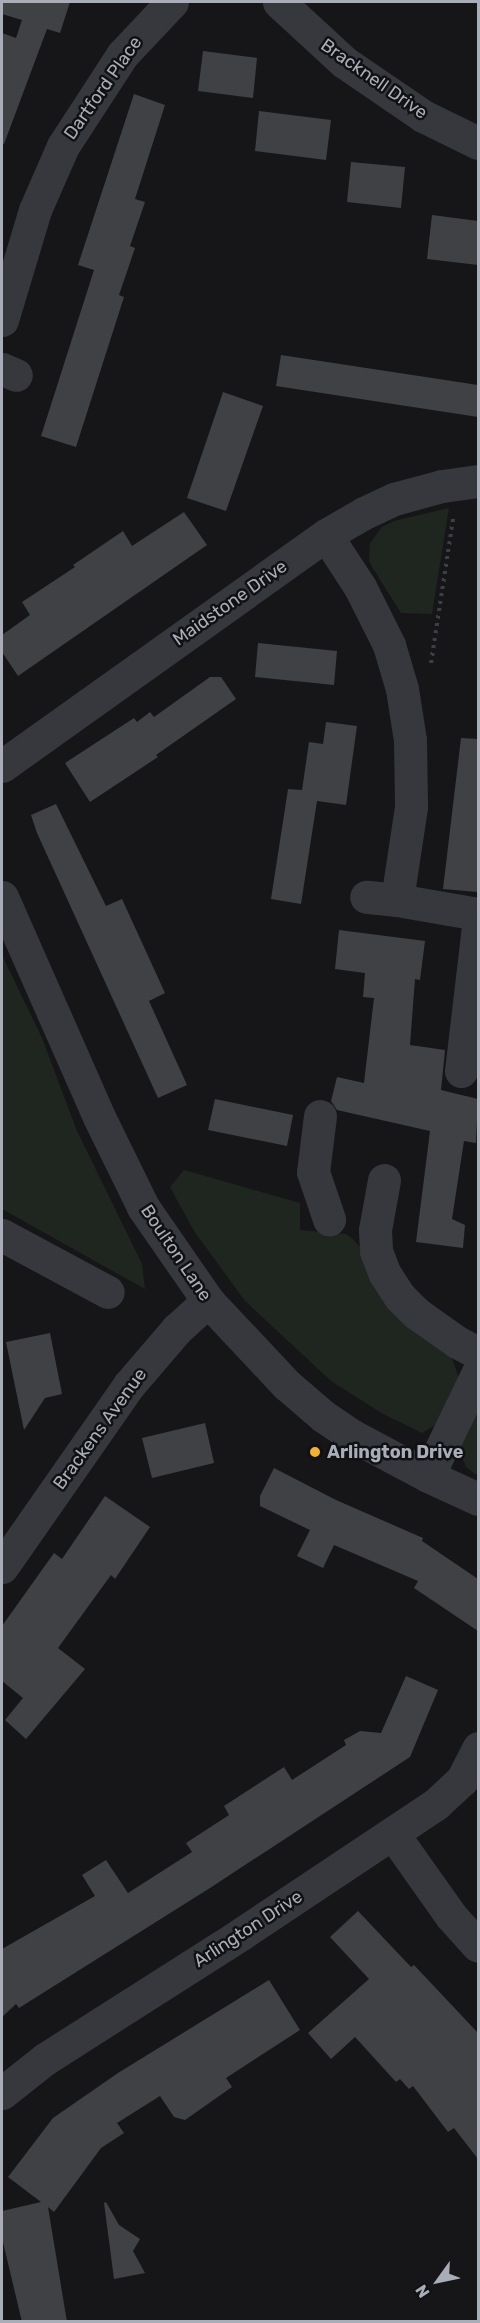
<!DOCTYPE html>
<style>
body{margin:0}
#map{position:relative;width:480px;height:2323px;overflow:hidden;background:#161618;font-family:Rubik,sans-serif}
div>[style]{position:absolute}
.green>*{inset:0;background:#1e261f}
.building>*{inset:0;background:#404145}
.path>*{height:4px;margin-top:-2px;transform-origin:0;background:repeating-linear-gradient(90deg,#3d3f44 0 3px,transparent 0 7.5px)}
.minor>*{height:33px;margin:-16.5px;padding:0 16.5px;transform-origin:16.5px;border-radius:16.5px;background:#37383d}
.dots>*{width:16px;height:16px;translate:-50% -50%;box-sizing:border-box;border:3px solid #111113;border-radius:50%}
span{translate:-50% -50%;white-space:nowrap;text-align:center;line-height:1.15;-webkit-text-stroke:5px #111113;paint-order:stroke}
.street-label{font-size:18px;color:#a8adb8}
.poi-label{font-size:18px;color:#a8adb8;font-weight:700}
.left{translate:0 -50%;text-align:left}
.frame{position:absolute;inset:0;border:3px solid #a8adb8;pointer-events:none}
.north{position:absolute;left:408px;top:2251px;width:60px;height:60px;-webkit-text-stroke:4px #111113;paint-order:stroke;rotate:237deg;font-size:16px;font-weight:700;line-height:24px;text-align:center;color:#a8adb8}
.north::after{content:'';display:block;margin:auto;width:21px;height:27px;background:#a8adb8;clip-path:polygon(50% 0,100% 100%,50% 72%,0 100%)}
</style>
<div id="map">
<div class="green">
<div style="clip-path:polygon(449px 508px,432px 614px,401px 613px,372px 567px,369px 560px,370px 543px,382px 527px,394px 521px)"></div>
<div style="clip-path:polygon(2px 955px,42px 1038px,77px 1131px,142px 1264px,145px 1289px,2px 1209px)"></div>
<div style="clip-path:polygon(184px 1170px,300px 1203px,300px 1230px,346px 1234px,353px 1239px,451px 1356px,458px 1375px,458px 1393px,437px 1424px,422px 1433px,383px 1414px,331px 1381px,245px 1301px,194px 1231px,170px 1187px)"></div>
<div style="clip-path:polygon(478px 1399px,478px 1476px,466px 1467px,460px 1453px,460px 1441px)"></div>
</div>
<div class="building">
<div style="clip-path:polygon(2px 2px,70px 2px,60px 33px,47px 29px,4px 144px,2px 143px,2px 33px,16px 38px,22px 20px,2px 14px)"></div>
<div style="clip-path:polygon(203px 51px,257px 58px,253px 98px,198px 91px)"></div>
<div style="clip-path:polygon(134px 94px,165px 105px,135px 199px,145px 202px,130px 246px,135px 248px,119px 295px,124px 297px,76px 447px,41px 436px,94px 270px,78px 265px)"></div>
<div style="clip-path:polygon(259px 111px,331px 120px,326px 160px,255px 151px)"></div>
<div style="clip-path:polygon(351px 162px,405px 167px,401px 208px,347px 202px)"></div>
<div style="clip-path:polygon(432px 215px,478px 221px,478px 265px,427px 259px)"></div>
<div style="clip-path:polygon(281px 355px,478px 385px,478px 417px,276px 386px)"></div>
<div style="clip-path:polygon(223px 392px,263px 406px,226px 511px,187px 498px)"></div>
<div style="clip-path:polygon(184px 512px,207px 545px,18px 676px,2px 652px,2px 635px,30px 615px,22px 602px,75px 567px,73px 565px,123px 531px,132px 546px)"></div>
<div style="clip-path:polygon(258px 643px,337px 651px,334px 685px,255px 677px)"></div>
<div style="clip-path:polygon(210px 677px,221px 677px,236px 699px,156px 755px,158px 757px,90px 802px,65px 763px,134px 718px,137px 722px,150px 712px,154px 717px)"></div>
<div style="clip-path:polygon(326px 722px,357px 726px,346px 805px,317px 801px,301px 904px,271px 899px,288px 789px,302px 790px,309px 742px,323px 744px)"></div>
<div style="clip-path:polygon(461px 738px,478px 739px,477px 892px,443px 889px)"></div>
<div style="clip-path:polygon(56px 804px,106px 906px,122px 899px,165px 993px,149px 1001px,187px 1085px,158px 1098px,37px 833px,31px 815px)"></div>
<div style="clip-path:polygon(339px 930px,425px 941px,420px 980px,415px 979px,410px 1045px,445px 1050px,441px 1090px,478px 1099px,476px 1143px,464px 1141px,452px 1219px,465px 1225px,463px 1248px,416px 1242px,430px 1131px,337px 1110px,331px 1101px,337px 1077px,364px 1083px,374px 998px,363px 997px,365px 973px,335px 969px)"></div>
<div style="clip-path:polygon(215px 1099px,293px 1115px,287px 1146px,208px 1130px)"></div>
<div style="clip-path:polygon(50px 1333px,62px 1394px,45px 1398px,24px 1430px,6px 1342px)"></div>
<div style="clip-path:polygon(205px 1423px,214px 1463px,152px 1478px,142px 1438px)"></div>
<div style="clip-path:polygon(274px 1468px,336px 1500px,423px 1538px,422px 1541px,478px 1579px,478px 1631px,414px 1588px,418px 1581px,334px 1545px,323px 1568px,297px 1556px,310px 1530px,260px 1506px,260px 1496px)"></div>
<div style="clip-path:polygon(105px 1496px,150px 1527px,115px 1579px,111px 1575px,58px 1648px,85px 1669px,26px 1739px,5px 1720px,23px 1698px,2px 1681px,2px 1626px,54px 1553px,62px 1559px)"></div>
<div style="clip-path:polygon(406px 1676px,438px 1690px,410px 1757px,210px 1888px,19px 2008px,16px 2004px,2px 2017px,2px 1949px,95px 1896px,82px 1875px,106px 1860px,128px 1893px,192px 1852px,186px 1843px,229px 1815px,224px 1806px,284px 1767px,292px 1780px,346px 1745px,344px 1740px,360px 1731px,381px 1733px)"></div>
<div style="clip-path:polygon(358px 1911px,411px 1967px,414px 1965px,478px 2033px,478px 2159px,454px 2128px,448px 2132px,413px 2086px,409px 2089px,400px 2079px,396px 2082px,355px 2037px,331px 2059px,308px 2033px,369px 1979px,330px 1937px)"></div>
<div style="clip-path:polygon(269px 1980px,300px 2030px,226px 2078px,232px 2087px,185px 2120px,174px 2117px,160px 2096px,117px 2123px,124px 2133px,101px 2148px,54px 2212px,48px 2207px,67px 2322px,22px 2322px,2px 2238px,2px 2211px,41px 2202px,8px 2177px,53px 2118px,118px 2073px)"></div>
<div style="clip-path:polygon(106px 2202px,119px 2225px,140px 2239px,133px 2251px,145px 2273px,114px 2279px,104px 2203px)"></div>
</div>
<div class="path">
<div style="left:431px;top:663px;width:146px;rotate:-81.3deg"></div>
</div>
<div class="minor">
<div style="left:279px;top:2px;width:88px;rotate:42.7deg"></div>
<div style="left:344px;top:62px;width:96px;rotate:34.4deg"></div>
<div style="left:423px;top:116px;width:61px;rotate:26.1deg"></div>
<div style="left:2px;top:320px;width:115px;rotate:-73.3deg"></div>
<div style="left:35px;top:210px;width:70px;rotate:-66.4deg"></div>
<div style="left:63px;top:146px;width:108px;rotate:-57deg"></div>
<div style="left:122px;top:55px;width:73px;rotate:-46.7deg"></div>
<div style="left:2px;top:369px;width:15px;rotate:23deg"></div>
<div style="left:326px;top:535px;width:62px;rotate:56.8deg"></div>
<div style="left:360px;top:587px;width:65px;rotate:63.4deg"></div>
<div style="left:389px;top:645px;width:46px;rotate:73.5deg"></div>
<div style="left:402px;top:689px;width:52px;rotate:81.1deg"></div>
<div style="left:410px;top:740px;width:67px;rotate:89.1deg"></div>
<div style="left:411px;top:807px;width:94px;rotate:98.6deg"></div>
<div style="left:397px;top:900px;width:31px;rotate:-174deg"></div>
<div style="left:2px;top:766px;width:398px;rotate:-35.5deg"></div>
<div style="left:326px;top:535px;width:44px;rotate:-30.1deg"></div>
<div style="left:364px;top:513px;width:33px;rotate:-25deg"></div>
<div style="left:394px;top:499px;width:50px;rotate:-15.2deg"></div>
<div style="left:442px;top:486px;width:36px;rotate:-8deg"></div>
<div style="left:2px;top:897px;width:240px;rotate:66.2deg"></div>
<div style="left:99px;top:1117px;width:100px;rotate:63.9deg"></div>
<div style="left:143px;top:1207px;width:114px;rotate:55.3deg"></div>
<div style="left:208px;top:1301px;width:115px;rotate:46.8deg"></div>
<div style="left:287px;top:1385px;width:48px;rotate:40.7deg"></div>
<div style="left:323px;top:1416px;width:36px;rotate:34deg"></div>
<div style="left:353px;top:1436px;width:85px;rotate:28.1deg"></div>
<div style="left:428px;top:1476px;width:55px;rotate:24.7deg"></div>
<div style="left:397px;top:900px;width:82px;rotate:9.8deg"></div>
<div style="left:461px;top:1071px;width:145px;rotate:-83.3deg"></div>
<div style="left:320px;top:1116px;width:56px;rotate:97.1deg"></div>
<div style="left:313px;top:1172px;width:50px;rotate:71.2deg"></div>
<div style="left:384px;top:1180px;width:51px;rotate:100.2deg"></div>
<div style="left:375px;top:1230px;width:21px;rotate:87deg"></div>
<div style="left:376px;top:1251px;width:25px;rotate:69deg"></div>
<div style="left:385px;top:1274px;width:27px;rotate:57deg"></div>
<div style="left:400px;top:1297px;width:23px;rotate:45deg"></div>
<div style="left:416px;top:1313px;width:50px;rotate:35.3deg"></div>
<div style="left:457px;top:1342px;width:24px;rotate:28deg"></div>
<div style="left:2px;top:1235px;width:120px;rotate:28.3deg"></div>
<div style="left:428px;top:1476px;width:115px;rotate:-64.3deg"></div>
<div style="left:2px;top:1567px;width:222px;rotate:-55.1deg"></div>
<div style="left:129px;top:1385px;width:74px;rotate:-49.4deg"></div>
<div style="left:177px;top:1329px;width:42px;rotate:-42.1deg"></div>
<div style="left:393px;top:1834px;width:100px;rotate:54.7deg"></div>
<div style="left:451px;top:1916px;width:40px;rotate:48deg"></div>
<div style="left:2px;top:2093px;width:55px;rotate:-38.3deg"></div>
<div style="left:45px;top:2059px;width:232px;rotate:-32.5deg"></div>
<div style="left:241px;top:1934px;width:234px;rotate:-33.7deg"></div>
<div style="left:436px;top:1804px;width:35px;rotate:-43deg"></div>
<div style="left:462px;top:1780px;width:36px;rotate:-63deg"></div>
</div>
<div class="dots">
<div style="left:315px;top:1452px;background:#f2b134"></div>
</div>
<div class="street-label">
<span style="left:374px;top:79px;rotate:35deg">Bracknell Drive</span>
<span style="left:103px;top:88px;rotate:-55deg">Dartford Place</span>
<span style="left:230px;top:603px;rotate:-35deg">Maidstone Drive</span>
<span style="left:176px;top:1253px;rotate:56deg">Boulton Lane</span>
<span style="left:100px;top:1429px;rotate:-54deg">Brackens Avenue</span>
<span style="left:248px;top:1929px;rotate:-33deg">Arlington Drive</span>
</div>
<div class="poi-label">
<span class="left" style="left:327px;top:1452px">Arlington Drive</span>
</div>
<div class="frame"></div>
<div class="north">N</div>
</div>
